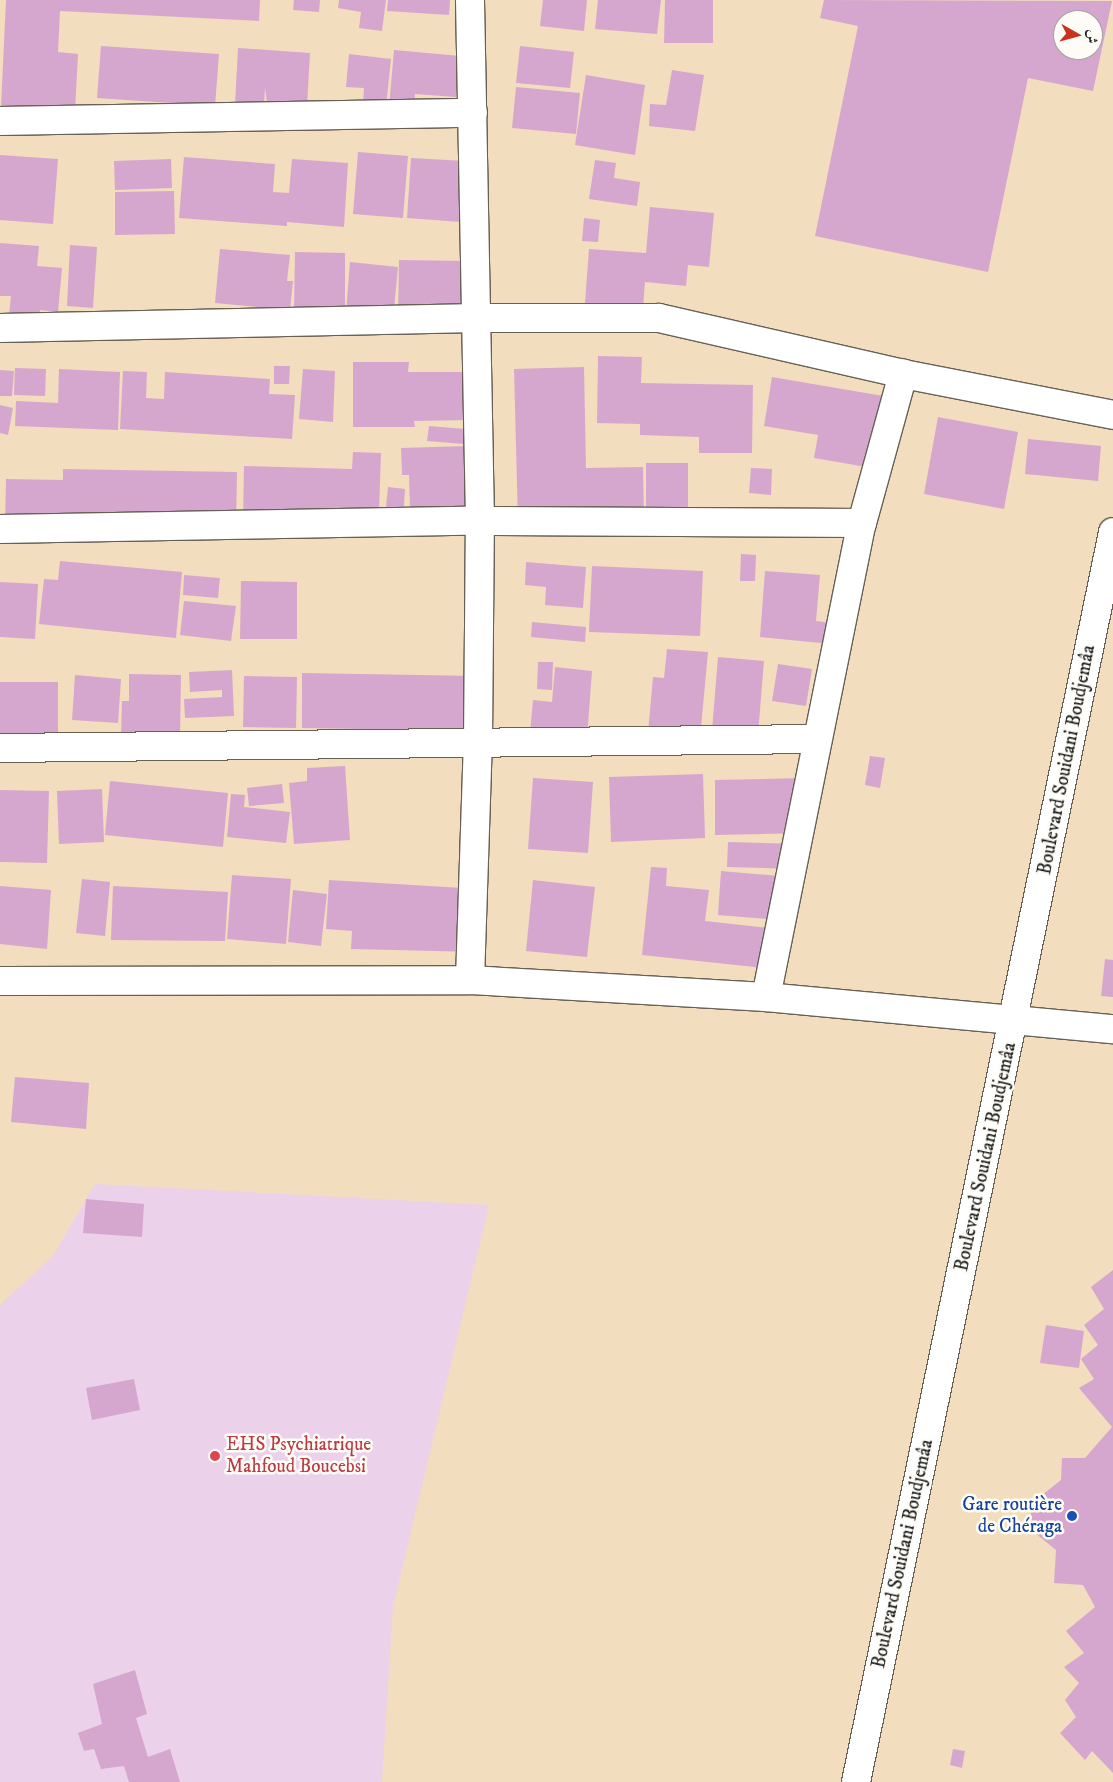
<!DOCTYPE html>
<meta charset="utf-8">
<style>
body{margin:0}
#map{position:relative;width:1113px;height:1782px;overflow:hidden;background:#f2ddbe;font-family:"IM FELL DW Pica",Amiri,serif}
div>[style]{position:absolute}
.built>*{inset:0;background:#ecd1ea}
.building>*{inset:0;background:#d6a7ce}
.roads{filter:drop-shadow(1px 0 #676055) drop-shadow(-1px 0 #676055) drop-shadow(0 1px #676055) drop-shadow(0 -1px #676055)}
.minor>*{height:28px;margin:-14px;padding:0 14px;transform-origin:14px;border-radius:14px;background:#fff}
.major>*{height:28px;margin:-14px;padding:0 14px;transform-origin:14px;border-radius:14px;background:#fff}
.dots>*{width:14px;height:14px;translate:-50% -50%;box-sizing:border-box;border:2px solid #fdfcf7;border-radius:50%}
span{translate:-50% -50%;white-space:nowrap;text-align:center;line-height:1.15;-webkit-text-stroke:5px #fdfcf7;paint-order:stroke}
.street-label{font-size:19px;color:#1c1c1c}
.health-label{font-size:19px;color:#be3a42}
.left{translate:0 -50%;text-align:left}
.transit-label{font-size:19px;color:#164399}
.right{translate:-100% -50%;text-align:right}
.north{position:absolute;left:1053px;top:10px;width:50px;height:50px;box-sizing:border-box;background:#fdfcf7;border:1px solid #a3a29f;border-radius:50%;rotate:97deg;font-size:14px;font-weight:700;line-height:20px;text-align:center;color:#1c1c1c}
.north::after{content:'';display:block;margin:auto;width:18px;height:22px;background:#c8321e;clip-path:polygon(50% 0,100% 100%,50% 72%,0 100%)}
</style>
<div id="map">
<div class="built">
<div style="clip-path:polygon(95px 1184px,489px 1205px,393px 1607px,382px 1782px,0 1782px,0 1305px,53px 1256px)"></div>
</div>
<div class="building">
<div style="clip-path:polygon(6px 0,260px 0,259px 21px,60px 11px,58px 52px,78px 54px,75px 111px,1px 107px)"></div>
<div style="clip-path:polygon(294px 0,320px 0,319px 12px,293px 10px)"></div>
<div style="clip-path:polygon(339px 0,386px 0,382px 31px,359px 28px,361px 12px,338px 8px)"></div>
<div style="clip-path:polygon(388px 0,450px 0,449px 15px,387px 11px)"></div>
<div style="clip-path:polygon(543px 0,587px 0,584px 31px,540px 26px)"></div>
<div style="clip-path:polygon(598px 0,661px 0,657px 34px,595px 29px)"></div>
<div style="clip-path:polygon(665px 0,713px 0,713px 43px,664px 43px)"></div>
<div style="clip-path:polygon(evenodd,824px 0,1112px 1px,1093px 91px,1028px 78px,988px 272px,815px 236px,858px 26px,820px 18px,824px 0,1063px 20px,1093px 20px,1093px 50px,1063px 50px,1063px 20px)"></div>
<div style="clip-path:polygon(101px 46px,219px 54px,215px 106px,97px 98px)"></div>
<div style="clip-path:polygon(520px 46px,574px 52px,570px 88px,516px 83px)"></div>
<div style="clip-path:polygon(238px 48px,310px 53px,307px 106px,267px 103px,265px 87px,264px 107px,235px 105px)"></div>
<div style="clip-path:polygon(394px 50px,460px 56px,456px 97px,415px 94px,414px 110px,389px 107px)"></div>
<div style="clip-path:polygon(349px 54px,391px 59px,386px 107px,363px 104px,364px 88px,346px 87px)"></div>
<div style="clip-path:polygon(672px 70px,704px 75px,695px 131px,649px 126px,650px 104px,666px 105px)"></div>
<div style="clip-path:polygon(586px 75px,645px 85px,635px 155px,575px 145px)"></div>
<div style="clip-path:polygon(516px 87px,580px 93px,576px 134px,512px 128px)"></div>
<div style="clip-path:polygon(358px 152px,408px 156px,403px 218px,353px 214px)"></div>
<div style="clip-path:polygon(0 155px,58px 159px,53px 224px,0 220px)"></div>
<div style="clip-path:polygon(184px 157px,275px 164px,273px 192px,289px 193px,292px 159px,348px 163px,344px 227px,287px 222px,287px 226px,179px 218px)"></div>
<div style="clip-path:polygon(411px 158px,465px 161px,461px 222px,407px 218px)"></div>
<div style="clip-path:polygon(171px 159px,172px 188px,115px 190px,114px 161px)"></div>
<div style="clip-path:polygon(595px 160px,616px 163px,614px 178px,640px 182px,637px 206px,589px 199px)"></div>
<div style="clip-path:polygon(174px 191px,175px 234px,115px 235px,115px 192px)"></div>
<div style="clip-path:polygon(650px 207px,714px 213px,709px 267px,688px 265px,686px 286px,645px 282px,643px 308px,584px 316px,589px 249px,646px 253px)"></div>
<div style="clip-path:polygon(584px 218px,600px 220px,598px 242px,582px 241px)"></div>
<div style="clip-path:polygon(0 243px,39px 246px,37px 266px,62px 268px,58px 312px,40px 310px,39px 317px,9px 315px,11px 296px,0 296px)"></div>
<div style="clip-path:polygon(70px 245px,97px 247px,93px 308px,67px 306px)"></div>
<div style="clip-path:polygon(220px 249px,290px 255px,287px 281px,293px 281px,290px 310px,215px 303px)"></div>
<div style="clip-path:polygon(295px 252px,345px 253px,345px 311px,294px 310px)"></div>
<div style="clip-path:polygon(399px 260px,468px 261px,468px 320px,398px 319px)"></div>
<div style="clip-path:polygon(350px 262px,398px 267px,392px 330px,345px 325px)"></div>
<div style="clip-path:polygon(598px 356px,642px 357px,641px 383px,753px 385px,752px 453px,699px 453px,699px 437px,640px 435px,640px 424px,597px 423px)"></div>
<div style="clip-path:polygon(353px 362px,409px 362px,408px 372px,469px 372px,469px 420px,414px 421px,415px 427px,353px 427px)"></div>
<div style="clip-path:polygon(274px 366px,290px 366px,289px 384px,274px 384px)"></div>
<div style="clip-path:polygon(584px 367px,586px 468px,643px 467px,644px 519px,518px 522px,514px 369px)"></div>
<div style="clip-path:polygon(15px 368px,46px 369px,45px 396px,14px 395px)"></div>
<div style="clip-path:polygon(59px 369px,120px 372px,118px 430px,15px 426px,16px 401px,58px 403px)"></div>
<div style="clip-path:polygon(303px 369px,335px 371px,333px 422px,299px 419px)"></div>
<div style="clip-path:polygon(0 370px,14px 371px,12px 396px,0 396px)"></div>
<div style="clip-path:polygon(123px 371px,147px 372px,146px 398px,164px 399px,165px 372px,270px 379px,269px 394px,295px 395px,292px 439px,120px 429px)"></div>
<div style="clip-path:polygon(772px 377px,895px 398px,884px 470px,814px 458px,818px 435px,764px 426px)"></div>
<div style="clip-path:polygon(0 405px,13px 408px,8px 435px,0 433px)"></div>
<div style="clip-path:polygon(938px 417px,1018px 432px,1004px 509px,924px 494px)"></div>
<div style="clip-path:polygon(429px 426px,465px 429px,464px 444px,427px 441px)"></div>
<div style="clip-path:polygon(1028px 439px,1101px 446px,1098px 481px,1025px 474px)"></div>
<div style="clip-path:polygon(468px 446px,471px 507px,410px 509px,409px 475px,402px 475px,401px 448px)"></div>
<div style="clip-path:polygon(353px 452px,381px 453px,379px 512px,243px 522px,244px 466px,352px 469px)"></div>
<div style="clip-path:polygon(646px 463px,688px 463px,688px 509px,646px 509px)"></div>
<div style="clip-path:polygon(751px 468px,772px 469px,771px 495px,749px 493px)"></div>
<div style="clip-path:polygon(63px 469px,237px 472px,236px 530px,5px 526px,6px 479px,63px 480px)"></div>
<div style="clip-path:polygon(388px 487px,405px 489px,403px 518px,385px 517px)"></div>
<div style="clip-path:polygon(741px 554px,756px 555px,755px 581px,740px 581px)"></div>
<div style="clip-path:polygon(60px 561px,182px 572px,176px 638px,39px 624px,44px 579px,58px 580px)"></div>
<div style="clip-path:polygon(526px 562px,586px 567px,583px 608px,545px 605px,546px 587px,525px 585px)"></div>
<div style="clip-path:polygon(592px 566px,703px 571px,700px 636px,589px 632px)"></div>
<div style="clip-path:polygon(765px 571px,820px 575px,816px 621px,833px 623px,831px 644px,760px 637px)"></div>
<div style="clip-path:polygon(184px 575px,220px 578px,218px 598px,183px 595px)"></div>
<div style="clip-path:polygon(241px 581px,297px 582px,297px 639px,240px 639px)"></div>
<div style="clip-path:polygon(0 582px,38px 584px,35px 639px,0 637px)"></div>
<div style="clip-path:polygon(184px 601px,236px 606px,231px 641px,180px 635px)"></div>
<div style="clip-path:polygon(532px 622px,586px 627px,585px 642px,531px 637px)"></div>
<div style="clip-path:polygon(667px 649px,708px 652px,700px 739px,648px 733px,653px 677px,664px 678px)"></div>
<div style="clip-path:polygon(718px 657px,764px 661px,758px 734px,712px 730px)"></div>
<div style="clip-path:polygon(538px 662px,553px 662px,552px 690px,537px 689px)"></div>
<div style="clip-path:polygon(778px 664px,812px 669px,806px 706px,772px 701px)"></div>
<div style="clip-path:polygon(555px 667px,592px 671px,587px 738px,530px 733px,533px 700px,552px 702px)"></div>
<div style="clip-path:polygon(232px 670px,234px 716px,185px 718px,184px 699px,222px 697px,222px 690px,190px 692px,189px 672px)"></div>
<div style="clip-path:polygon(302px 673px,477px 676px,476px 731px,302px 728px)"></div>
<div style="clip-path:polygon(129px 674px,181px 675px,180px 735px,121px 735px,122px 701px,129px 701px)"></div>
<div style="clip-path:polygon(75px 675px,121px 679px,118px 723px,72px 720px)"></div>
<div style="clip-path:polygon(244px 676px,297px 677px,296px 728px,243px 727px)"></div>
<div style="clip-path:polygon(0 682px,58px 682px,58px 738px,0 738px)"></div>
<div style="clip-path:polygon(870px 756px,885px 758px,880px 788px,865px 785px)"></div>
<div style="clip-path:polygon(345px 766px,350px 840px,294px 844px,289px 783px,307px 781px,307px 768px)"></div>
<div style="clip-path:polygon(703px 774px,705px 838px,611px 842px,609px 777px)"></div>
<div style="clip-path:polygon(533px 778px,593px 782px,588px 853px,528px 849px)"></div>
<div style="clip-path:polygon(804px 778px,805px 833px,715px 835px,715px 780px)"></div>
<div style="clip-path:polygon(110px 781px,228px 793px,223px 847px,105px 835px)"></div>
<div style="clip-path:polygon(282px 784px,284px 803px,249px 806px,247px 788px)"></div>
<div style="clip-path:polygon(102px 789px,104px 842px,59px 844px,57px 791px)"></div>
<div style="clip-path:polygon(0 790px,49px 791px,47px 863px,0 862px)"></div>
<div style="clip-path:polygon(231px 794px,245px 795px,244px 807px,290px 812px,286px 843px,227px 837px)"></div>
<div style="clip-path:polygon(728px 842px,800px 844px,799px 869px,727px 867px)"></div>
<div style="clip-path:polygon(651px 867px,667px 868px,666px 886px,709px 890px,705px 921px,778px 929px,774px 969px,642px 955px)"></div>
<div style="clip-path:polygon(721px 871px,792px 877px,768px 919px,718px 915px)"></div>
<div style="clip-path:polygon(232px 875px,291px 879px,286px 944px,227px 939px)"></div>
<div style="clip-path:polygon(82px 879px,110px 882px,105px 936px,76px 933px)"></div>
<div style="clip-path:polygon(329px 880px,480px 889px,476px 952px,351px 949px,352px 931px,326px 929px)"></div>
<div style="clip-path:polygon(533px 880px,595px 887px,587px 957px,526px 951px)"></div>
<div style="clip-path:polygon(0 886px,51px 890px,47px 949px,0 944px)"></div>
<div style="clip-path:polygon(113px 886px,228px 892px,225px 941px,111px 940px)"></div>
<div style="clip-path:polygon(293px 890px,327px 894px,321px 946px,288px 942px)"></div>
<div style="clip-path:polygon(1105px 959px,1113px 960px,1113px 997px,1101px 996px)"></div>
<div style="clip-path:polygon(15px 1077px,89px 1083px,86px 1129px,11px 1122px)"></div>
<div style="clip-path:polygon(86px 1199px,144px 1204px,142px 1237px,83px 1233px)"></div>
<div style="clip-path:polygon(1113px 1270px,1113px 1773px,1092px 1751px,1085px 1760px,1060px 1733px,1076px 1717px,1065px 1700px,1079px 1683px,1064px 1667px,1084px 1653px,1066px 1631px,1095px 1607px,1083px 1585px,1054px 1583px,1056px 1550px,1029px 1528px,1032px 1503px,1061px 1480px,1062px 1458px,1085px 1458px,1112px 1427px,1079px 1388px,1094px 1379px,1081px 1359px,1098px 1345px,1084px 1325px,1104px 1309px,1091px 1287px)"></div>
<div style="clip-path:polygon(1046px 1325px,1084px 1331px,1079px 1368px,1040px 1363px)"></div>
<div style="clip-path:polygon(134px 1379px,140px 1410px,92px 1420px,86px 1388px)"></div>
<div style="clip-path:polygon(135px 1670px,147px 1714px,136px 1718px,148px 1757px,170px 1749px,180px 1782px,129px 1782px,124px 1766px,101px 1769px,94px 1749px,84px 1751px,78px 1733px,102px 1724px,93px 1684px)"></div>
<div style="clip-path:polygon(953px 1749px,965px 1751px,962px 1768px,950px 1765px)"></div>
</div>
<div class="roads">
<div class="minor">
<div style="left:0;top:121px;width:473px;rotate:-1deg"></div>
<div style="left:0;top:328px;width:478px;rotate:-1.2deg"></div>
<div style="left:478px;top:318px;width:181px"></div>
<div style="left:659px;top:318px;width:250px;rotate:12.9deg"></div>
<div style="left:903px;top:374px;width:214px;rotate:11deg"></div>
<div style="left:0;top:529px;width:480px;rotate:-1deg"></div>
<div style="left:480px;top:521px;width:382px;rotate:0.3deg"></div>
<div style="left:0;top:748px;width:816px;rotate:-0.63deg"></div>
<div style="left:470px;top:980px;width:239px;rotate:-88.1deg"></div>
<div style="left:478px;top:741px;width:220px;rotate:-89.5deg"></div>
<div style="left:480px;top:521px;width:521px;rotate:-91.1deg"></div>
<div style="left:0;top:981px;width:470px;rotate:-0.1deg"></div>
<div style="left:470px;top:980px;width:296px;rotate:3.3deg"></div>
<div style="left:766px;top:997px;width:348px;rotate:5.3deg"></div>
<div style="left:766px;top:997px;width:484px;rotate:-78.6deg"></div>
<div style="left:862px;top:523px;width:155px;rotate:-74.6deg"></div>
</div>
<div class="major">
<div style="left:856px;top:1782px;width:1276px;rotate:-78.38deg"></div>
</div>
</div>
<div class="dots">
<div style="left:215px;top:1456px;background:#e0444e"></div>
<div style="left:1072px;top:1516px;background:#1a4fb4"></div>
</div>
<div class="street-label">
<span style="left:1067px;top:760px;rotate:-79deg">Boulevard Souidani Boudjemâa</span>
<span style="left:986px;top:1157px;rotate:-78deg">Boulevard Souidani Boudjemâa</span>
<span style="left:903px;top:1554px;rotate:-78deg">Boulevard Souidani Boudjemâa</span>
</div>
<div class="health-label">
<span class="left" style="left:226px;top:1456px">EHS Psychiatrique<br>Mahfoud Boucebsi</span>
</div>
<div class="transit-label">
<span class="right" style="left:1062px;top:1516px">Gare routière<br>de Chéraga</span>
</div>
<div class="north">ش</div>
</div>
